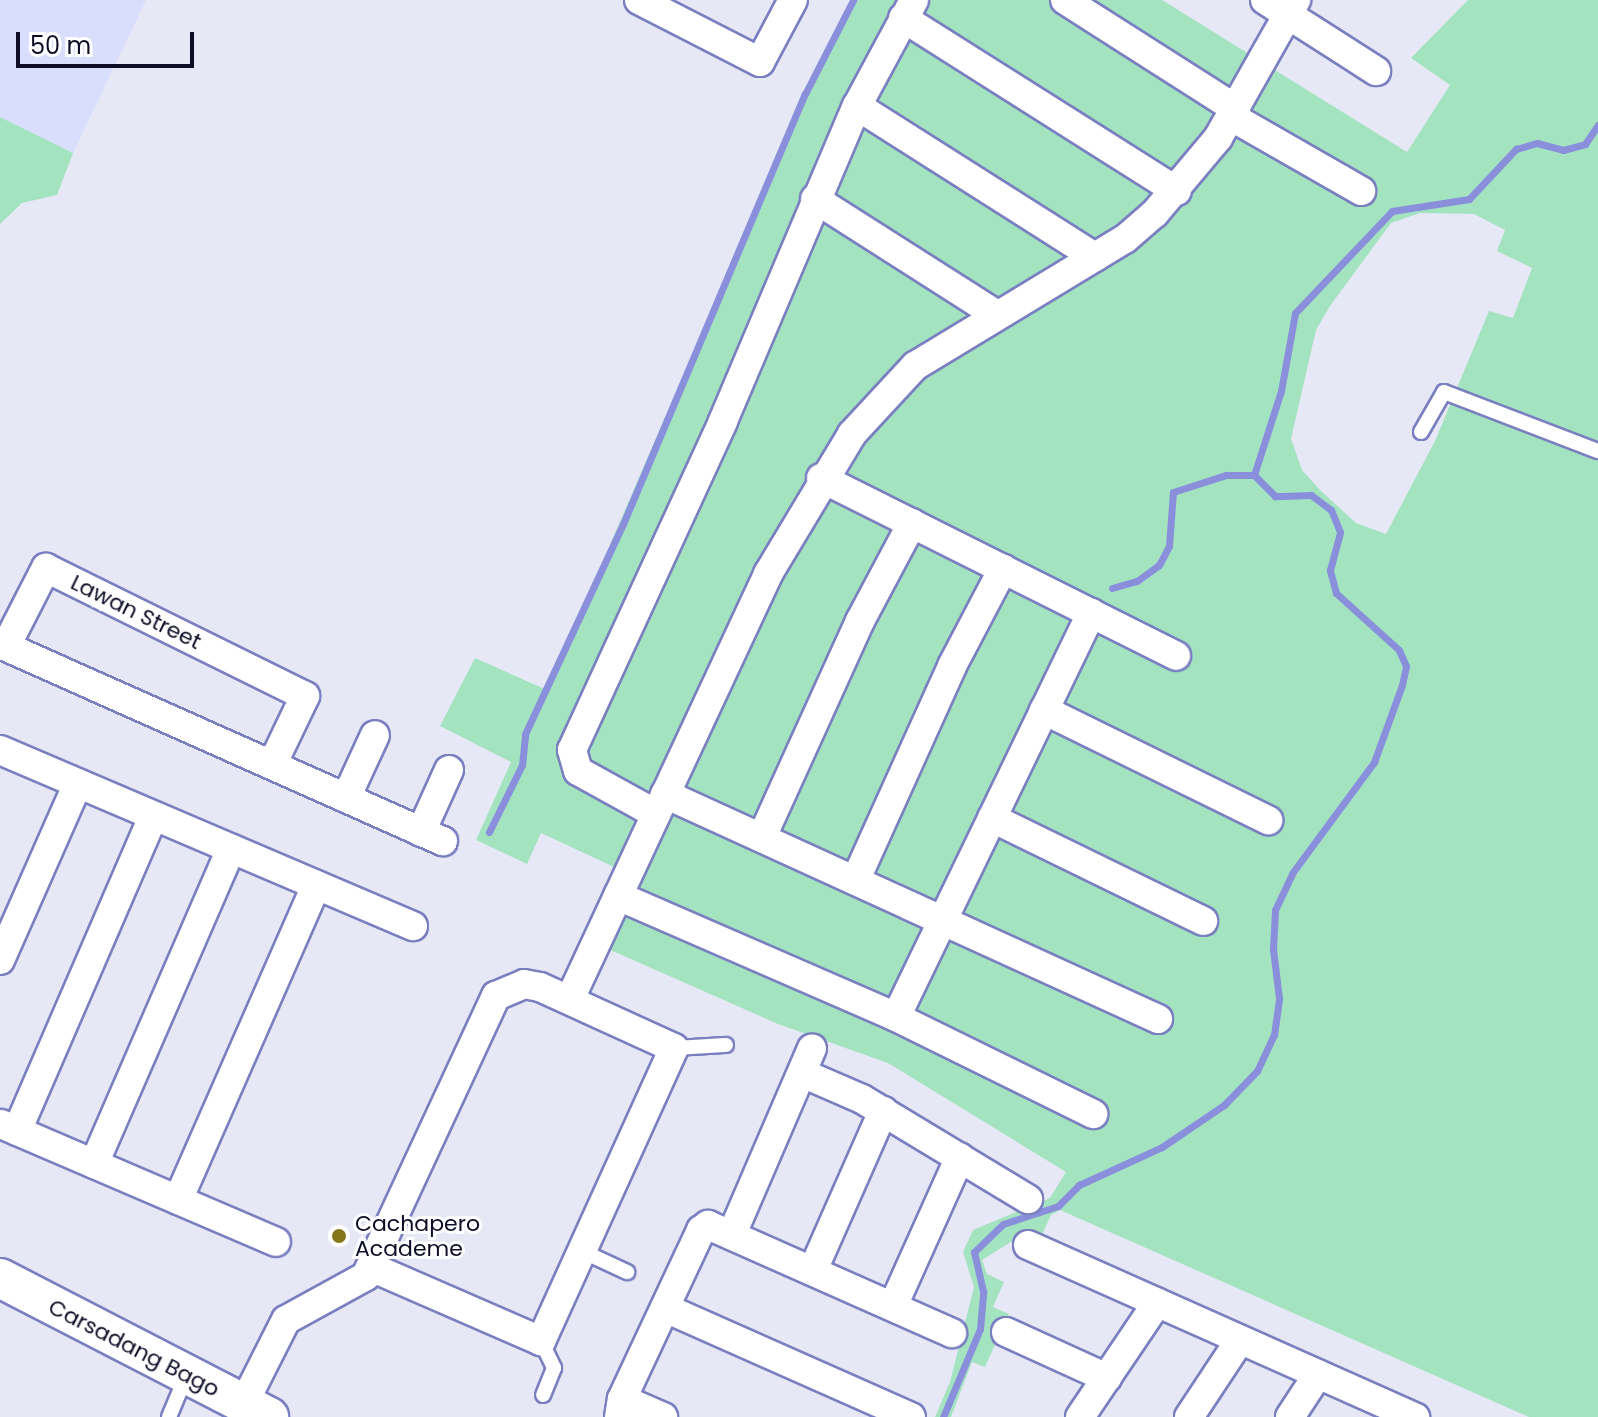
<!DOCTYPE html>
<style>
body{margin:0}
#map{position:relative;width:1598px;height:1417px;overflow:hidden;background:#e6e8f6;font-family:Poppins,sans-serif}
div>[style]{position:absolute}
.built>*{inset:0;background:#dadefd}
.green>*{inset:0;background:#a4e3c0}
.stream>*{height:7px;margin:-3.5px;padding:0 3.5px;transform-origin:3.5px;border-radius:3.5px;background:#8a8fdc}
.roads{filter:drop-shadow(2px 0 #7a7fc0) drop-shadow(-2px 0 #7a7fc0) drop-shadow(0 2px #7a7fc0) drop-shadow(0 -2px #7a7fc0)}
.lane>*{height:14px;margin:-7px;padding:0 7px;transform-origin:7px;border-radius:7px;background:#fff}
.street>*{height:28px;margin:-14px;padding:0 14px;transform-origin:14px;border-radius:14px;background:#fff}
.secondary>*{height:38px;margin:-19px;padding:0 19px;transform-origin:19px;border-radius:19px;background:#fff}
.dots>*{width:22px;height:22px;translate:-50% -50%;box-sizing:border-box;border:4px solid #fff;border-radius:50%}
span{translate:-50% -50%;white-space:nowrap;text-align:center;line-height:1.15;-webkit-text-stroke:6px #fff;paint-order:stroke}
.street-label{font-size:22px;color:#0d0d25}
.poi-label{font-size:22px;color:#0d0d25}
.left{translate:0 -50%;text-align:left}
.scale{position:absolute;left:16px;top:32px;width:178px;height:36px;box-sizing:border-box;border:4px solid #0d0d25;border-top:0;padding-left:10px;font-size:24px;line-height:28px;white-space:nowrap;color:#0d0d25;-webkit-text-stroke:6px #fff;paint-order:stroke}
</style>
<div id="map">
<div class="built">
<div style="clip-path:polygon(0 0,146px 0,73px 153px,0 117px)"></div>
</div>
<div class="green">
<div style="clip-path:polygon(evenodd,853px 0,1162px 0,1407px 152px,1450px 85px,1411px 58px,1468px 0,1598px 0,1598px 1417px,1529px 1417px,1060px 1210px,1051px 1215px,1040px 1239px,1022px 1235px,982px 1260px,987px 1274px,1004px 1282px,993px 1307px,1009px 1314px,985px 1367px,972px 1362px,951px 1417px,935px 1417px,950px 1382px,974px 1287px,963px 1252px,973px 1230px,1050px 1198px,1066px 1172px,888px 1063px,778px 1024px,581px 937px,614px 867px,541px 833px,527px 864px,476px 840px,511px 762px,440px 726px,475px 658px,547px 690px,805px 94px,853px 0,1420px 213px,1474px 214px,1505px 230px,1497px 251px,1532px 268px,1513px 318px,1489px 311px,1435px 441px,1386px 534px,1356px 523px,1320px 490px,1302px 470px,1291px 439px,1316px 330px,1330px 306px,1391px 223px,1420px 213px)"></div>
<div style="clip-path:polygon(0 117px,73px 153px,57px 195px,22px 203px,0 224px)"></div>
</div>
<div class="stream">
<div style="left:1112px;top:588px;width:26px;rotate:-16deg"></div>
<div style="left:1137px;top:581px;width:27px;rotate:-36deg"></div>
<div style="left:1159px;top:565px;width:21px;rotate:-62deg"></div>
<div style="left:1169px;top:546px;width:54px;rotate:-85.8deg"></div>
<div style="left:1173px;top:492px;width:56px;rotate:-17.8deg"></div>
<div style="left:1226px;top:475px;width:28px"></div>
<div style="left:489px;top:832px;width:75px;rotate:-63.8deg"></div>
<div style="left:522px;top:765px;width:31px;rotate:-84deg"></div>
<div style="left:525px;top:734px;width:232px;rotate:-65deg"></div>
<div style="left:623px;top:524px;width:467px;rotate:-67.1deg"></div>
<div style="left:805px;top:94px;width:106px;rotate:-62.9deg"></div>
<div style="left:943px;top:1417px;width:95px;rotate:-67.2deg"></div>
<div style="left:980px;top:1329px;width:38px;rotate:-85deg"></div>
<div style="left:983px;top:1291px;width:40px;rotate:-103deg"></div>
<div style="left:974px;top:1252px;width:40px;rotate:-44deg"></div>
<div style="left:1003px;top:1224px;width:58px;rotate:-18.1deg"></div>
<div style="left:1058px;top:1206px;width:30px;rotate:-45deg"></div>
<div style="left:1079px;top:1185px;width:91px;rotate:-24.6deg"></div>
<div style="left:1162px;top:1147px;width:75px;rotate:-34.1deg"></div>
<div style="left:1224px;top:1105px;width:47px;rotate:-45.9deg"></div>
<div style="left:1257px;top:1071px;width:40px;rotate:-65deg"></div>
<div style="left:1274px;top:1035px;width:37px;rotate:-82deg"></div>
<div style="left:1279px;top:998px;width:49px;rotate:-97deg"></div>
<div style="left:1273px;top:949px;width:39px;rotate:-87deg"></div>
<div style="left:1275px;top:910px;width:42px;rotate:-64.7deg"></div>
<div style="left:1293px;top:872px;width:137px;rotate:-53.6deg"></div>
<div style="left:1374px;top:762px;width:82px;rotate:-70deg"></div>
<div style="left:1402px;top:685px;width:19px;rotate:-78deg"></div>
<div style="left:1406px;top:666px;width:17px;rotate:-114deg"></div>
<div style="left:1399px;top:650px;width:85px;rotate:-137.9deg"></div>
<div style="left:1336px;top:593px;width:24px;rotate:-105deg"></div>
<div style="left:1330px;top:570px;width:39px;rotate:-75deg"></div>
<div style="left:1340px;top:532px;width:24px;rotate:-112deg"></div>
<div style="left:1331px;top:510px;width:25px;rotate:-143deg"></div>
<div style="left:1311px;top:495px;width:36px;rotate:178deg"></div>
<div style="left:1275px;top:496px;width:30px;rotate:-135deg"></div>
<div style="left:1254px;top:475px;width:88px;rotate:-72.2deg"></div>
<div style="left:1281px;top:391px;width:79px;rotate:-79.8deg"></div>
<div style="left:1295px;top:313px;width:141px;rotate:-46.4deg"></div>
<div style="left:1392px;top:211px;width:78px;rotate:-8.9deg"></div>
<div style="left:1469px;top:199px;width:69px;rotate:-46.8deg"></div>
<div style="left:1516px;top:149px;width:22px;rotate:-16deg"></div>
<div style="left:1537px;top:143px;width:27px;rotate:15deg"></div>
<div style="left:1563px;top:150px;width:23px;rotate:-15deg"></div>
<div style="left:1585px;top:144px;width:23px;rotate:-56deg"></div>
</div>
<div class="roads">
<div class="lane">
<div style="left:1421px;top:432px;width:46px;rotate:-60.1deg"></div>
<div style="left:1444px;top:392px;width:165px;rotate:21deg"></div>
<div style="left:674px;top:1048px;width:52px;rotate:-3.3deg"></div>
<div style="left:582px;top:1251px;width:50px;rotate:25deg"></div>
<div style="left:541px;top:1341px;width:30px;rotate:64deg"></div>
<div style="left:554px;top:1368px;width:29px;rotate:112deg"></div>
<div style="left:169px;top:1417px;width:47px;rotate:-67.3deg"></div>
</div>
<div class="street">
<div style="left:639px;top:0;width:136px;rotate:27.1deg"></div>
<div style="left:760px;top:62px;width:70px;rotate:-62deg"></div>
<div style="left:1065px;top:0;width:203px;rotate:32.5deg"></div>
<div style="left:1265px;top:0;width:132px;rotate:32.6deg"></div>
<div style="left:903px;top:18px;width:324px;rotate:32.3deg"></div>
<div style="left:857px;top:106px;width:282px;rotate:32.4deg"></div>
<div style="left:1232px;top:117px;width:149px;rotate:29.8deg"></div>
<div style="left:815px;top:199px;width:216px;rotate:32.5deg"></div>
<div style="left:821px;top:478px;width:397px;rotate:26.6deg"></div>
<div style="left:0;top:644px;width:485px;rotate:24deg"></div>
<div style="left:6px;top:646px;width:88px;rotate:-62.9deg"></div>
<div style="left:46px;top:568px;width:289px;rotate:26.3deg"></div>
<div style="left:305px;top:696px;width:76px;rotate:115.6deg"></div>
<div style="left:1044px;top:710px;width:250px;rotate:26.2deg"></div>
<div style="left:0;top:750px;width:449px;rotate:23.1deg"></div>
<div style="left:665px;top:794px;width:542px;rotate:24.53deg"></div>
<div style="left:346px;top:798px;width:69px;rotate:-65.3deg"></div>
<div style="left:656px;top:814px;width:89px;rotate:-151.1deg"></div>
<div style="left:578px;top:771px;width:22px;rotate:-106deg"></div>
<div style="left:572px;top:750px;width:362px;rotate:-65.3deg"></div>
<div style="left:723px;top:421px;width:342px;rotate:-67deg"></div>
<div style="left:857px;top:106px;width:120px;rotate:-61.7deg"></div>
<div style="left:992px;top:818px;width:235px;rotate:26deg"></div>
<div style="left:421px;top:832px;width:68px;rotate:-65.7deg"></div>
<div style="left:762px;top:837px;width:237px;rotate:-65.6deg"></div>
<div style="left:860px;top:621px;width:111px;rotate:-62deg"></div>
<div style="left:856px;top:879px;width:234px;rotate:-65.7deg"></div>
<div style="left:952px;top:666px;width:110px;rotate:-62.3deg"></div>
<div style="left:618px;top:896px;width:303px;rotate:23.5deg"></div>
<div style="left:896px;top:1017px;width:220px;rotate:26.2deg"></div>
<div style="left:0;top:960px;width:193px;rotate:-66.2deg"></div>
<div style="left:570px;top:999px;width:469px;rotate:-65deg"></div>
<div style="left:768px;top:574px;width:163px;rotate:-59deg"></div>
<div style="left:852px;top:434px;width:93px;rotate:-47.2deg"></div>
<div style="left:915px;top:366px;width:245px;rotate:-31.2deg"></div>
<div style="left:1125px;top:239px;width:40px;rotate:-41deg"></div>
<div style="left:1155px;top:213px;width:98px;rotate:-50deg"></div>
<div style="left:1218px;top:138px;width:159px;rotate:-60.5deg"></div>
<div style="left:896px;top:1017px;width:449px;rotate:-64.2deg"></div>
<div style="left:802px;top:1073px;width:65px;rotate:23.4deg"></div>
<div style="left:862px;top:1099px;width:194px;rotate:31.1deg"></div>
<div style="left:1px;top:1124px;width:299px;rotate:23.2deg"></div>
<div style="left:17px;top:1131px;width:343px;rotate:-66.6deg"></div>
<div style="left:94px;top:1164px;width:344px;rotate:-66.5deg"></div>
<div style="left:178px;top:1200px;width:344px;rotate:-66.3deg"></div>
<div style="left:732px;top:1234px;width:202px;rotate:-66.7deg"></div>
<div style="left:1028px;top:1245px;width:424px;rotate:24deg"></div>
<div style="left:813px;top:1270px;width:174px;rotate:-66.2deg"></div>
<div style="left:893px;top:1306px;width:163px;rotate:-65.8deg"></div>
<div style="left:665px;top:1308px;width:269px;rotate:23.9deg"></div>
<div style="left:1006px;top:1332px;width:111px;rotate:24.5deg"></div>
<div style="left:622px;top:1399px;width:45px;rotate:23.7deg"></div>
<div style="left:244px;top:1403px;width:93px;rotate:-63.2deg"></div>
<div style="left:286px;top:1320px;width:91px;rotate:-28.8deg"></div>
<div style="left:366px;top:1276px;width:309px;rotate:-65.1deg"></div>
<div style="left:496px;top:996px;width:30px;rotate:-23deg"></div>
<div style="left:524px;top:984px;width:16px;rotate:11deg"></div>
<div style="left:540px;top:987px;width:147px;rotate:24.5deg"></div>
<div style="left:674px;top:1048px;width:322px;rotate:114.4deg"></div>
<div style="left:541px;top:1341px;width:185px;rotate:-156.5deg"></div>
<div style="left:619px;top:1417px;width:18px;rotate:-81deg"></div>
<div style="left:622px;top:1399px;width:187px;rotate:-64.9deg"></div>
<div style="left:701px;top:1230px;width:9px;rotate:-36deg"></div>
<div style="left:708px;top:1225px;width:267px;rotate:23.9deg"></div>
<div style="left:1080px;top:1417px;width:138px;rotate:-56deg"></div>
<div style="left:1189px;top:1417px;width:92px;rotate:-56.5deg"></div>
<div style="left:1290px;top:1417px;width:51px;rotate:-56.9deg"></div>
</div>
<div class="secondary">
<div style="left:0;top:1278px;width:303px;rotate:27.3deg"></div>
</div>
</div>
<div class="dots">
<div style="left:339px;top:1236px;background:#847619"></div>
</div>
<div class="street-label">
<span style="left:136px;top:612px;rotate:26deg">Lawan Street</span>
<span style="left:134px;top:1348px;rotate:27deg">Carsadang Bago</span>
</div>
<div class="poi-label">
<span class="left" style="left:355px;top:1236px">Cachapero<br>Academe</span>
</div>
<div class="scale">50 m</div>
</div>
